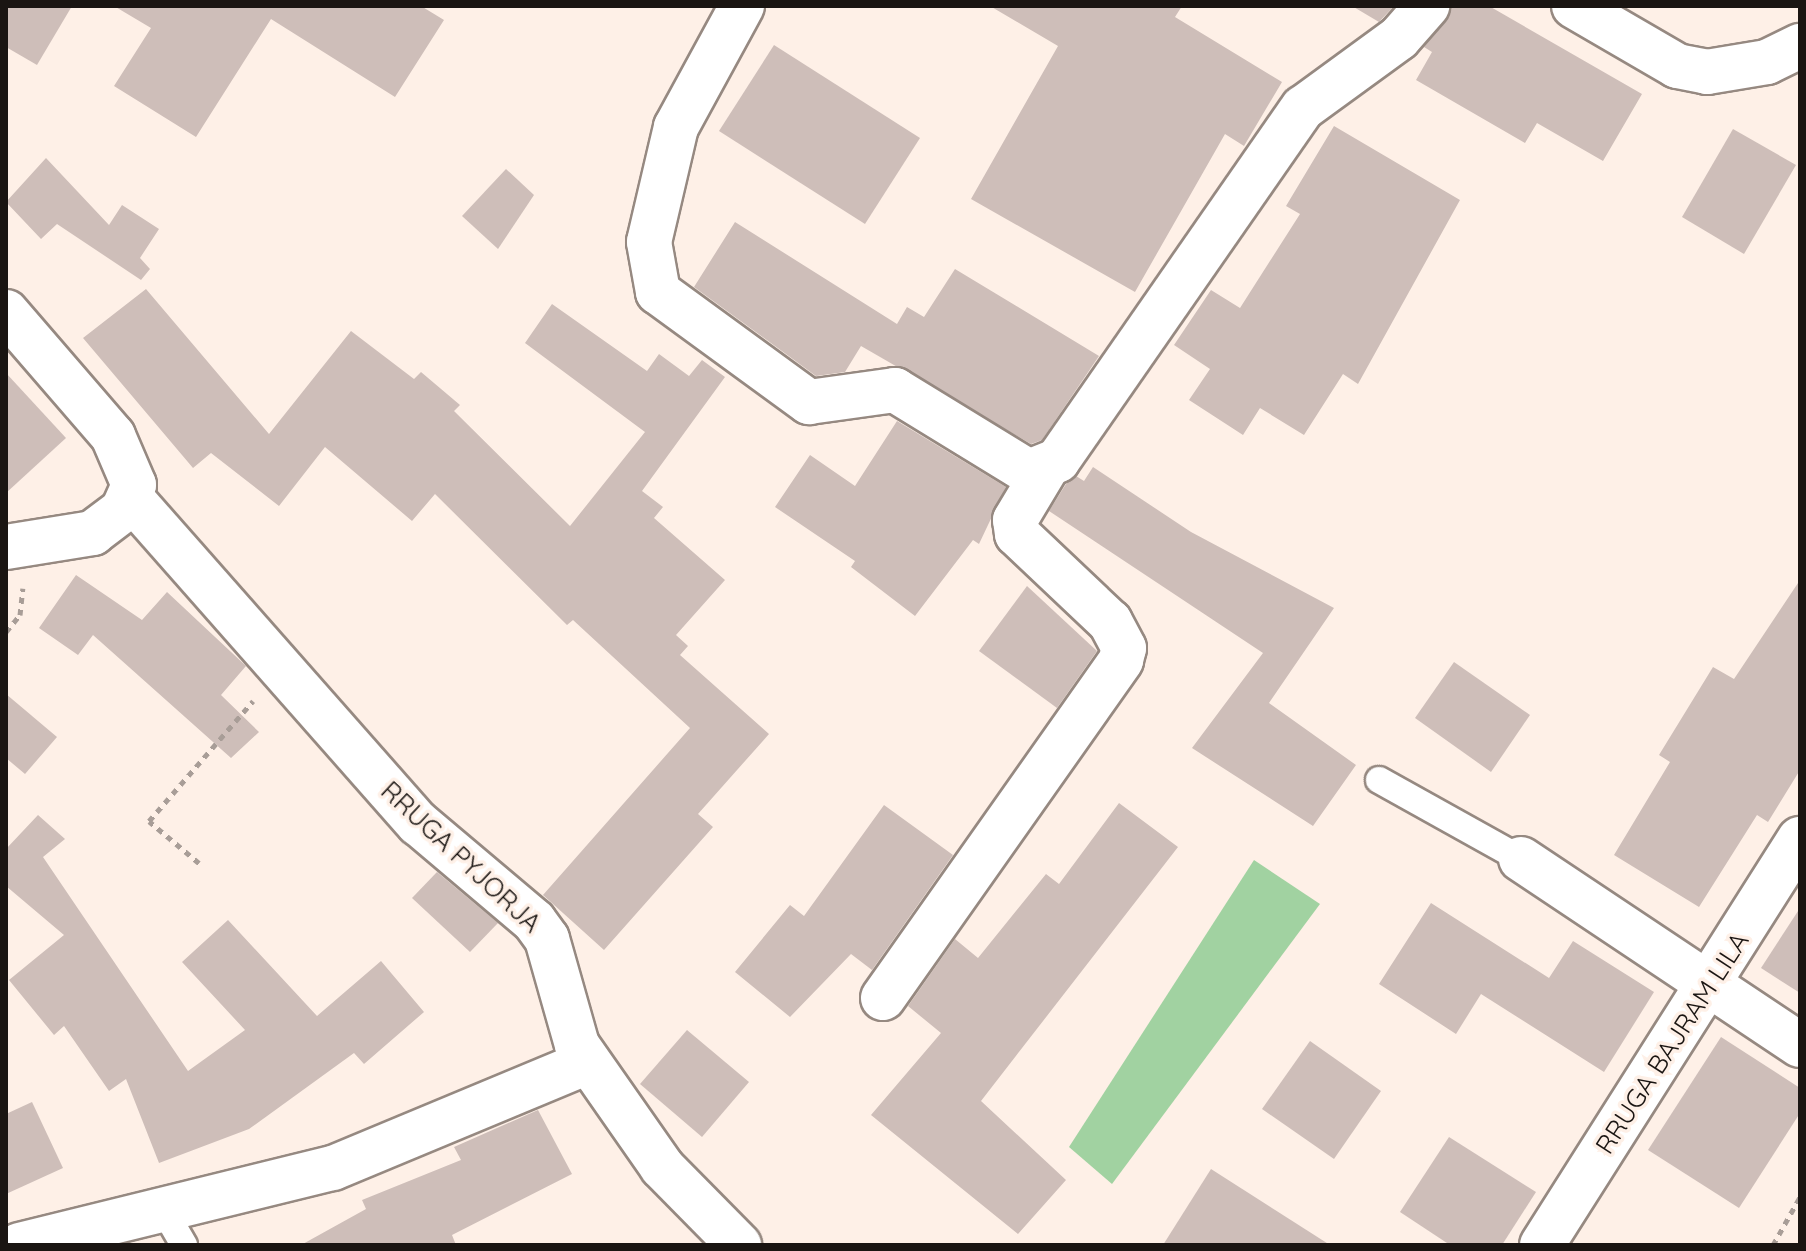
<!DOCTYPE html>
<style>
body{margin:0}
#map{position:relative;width:1806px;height:1251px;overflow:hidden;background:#fef0e7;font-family:Quicksand,sans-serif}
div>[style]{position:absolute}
.green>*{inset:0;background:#a1d2a1}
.building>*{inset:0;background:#cebeb9}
.path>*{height:5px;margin-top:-2.5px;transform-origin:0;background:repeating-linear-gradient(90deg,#a89d97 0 6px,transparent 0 12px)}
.roads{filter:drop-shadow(2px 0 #968981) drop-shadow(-2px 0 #968981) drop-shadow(0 2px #968981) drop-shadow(0 -2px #968981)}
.lane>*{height:26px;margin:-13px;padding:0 13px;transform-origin:13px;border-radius:13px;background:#fff}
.street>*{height:44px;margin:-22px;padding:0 22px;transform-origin:22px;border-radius:22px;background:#fff}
span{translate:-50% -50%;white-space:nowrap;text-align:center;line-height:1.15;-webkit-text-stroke:7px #fef0e7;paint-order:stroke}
.street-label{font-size:26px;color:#1a1512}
.frame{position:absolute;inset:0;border:8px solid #1a1512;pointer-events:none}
</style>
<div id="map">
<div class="green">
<div style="clip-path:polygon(1254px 860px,1320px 904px,1112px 1184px,1069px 1147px)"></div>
</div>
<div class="building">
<div style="clip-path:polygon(6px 6px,72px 6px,37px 65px,6px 47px)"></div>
<div style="clip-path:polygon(114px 6px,421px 6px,444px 20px,395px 97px,271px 19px,196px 137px,114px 86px,151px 28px)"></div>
<div style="clip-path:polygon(990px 6px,1182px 6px,1175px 17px,1282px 82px,1244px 146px,1225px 134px,1135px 292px,971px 199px,1058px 46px)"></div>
<div style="clip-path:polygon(1352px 6px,1394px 6px,1379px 22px)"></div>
<div style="clip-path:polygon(1451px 6px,1489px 6px,1642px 94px,1603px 161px,1537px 123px,1525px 143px,1416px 80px,1432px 52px,1424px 47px)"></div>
<div style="clip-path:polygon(774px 45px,920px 138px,865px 224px,719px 131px)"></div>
<div style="clip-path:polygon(1334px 126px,1460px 200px,1358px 384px,1343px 374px,1304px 435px,1260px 408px,1243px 435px,1189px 400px,1210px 369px,1174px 345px,1211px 290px,1240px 308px,1300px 214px,1286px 206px)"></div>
<div style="clip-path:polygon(1733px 129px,1796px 165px,1744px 254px,1682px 217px)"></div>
<div style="clip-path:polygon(46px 158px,109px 225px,122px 205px,159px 229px,140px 258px,150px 269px,141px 280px,57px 224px,41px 239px,6px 202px)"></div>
<div style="clip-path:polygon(506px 169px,534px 195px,498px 249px,462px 216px)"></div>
<div style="clip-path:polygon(735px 222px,897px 324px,907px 307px,924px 317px,955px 269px,1099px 356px,1042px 440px,1031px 444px,861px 346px,845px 372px,816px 376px,694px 287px)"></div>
<div style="clip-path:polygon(146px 289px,269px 434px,351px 331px,414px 379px,421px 372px,460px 405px,454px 411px,570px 526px,645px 432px,525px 343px,552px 304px,647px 371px,659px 354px,689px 376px,702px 360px,725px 377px,642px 491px,663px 507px,654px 518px,725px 580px,676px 635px,688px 646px,680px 655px,769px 734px,698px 814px,713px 827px,604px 950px,543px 895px,690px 728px,573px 620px,567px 625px,435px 494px,412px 521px,325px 447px,279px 506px,211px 453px,193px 468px,83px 338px)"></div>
<div style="clip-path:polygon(6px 373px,66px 438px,6px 493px)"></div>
<div style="clip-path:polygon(897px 421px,1006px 487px,979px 544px,973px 540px,915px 616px,851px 567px,855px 561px,775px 507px,810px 455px,855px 486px)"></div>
<div style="clip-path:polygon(1093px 467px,1191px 532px,1334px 608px,1269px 703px,1356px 765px,1313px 826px,1192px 748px,1263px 653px,1049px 511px,1066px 484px,1076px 476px,1084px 481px)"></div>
<div style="clip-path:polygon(76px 575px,142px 620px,167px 592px,246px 666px,221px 695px,259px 732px,231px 758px,93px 635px,78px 655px,39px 628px)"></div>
<div style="clip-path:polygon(1800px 580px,1800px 770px,1768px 822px,1757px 815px,1699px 907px,1614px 855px,1670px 762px,1659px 755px,1713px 667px,1734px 679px)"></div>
<div style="clip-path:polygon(1027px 586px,1097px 651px,1057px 708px,979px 651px)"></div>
<div style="clip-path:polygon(1454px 662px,1530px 715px,1491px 772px,1415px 718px)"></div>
<div style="clip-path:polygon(6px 694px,57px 737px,25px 774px,6px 758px)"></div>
<div style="clip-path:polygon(1119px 803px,1178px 847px,981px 1101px,1066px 1180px,1018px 1234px,871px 1115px,941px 1033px,908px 1006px,955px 939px,978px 958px,1046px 874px,1059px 884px)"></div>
<div style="clip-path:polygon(884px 805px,953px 855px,872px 970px,851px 954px,790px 1017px,735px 972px,790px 905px,804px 916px)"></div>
<div style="clip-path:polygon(38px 815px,65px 839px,43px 857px,188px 1071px,245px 1030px,182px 962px,228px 920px,317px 1016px,381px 961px,424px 1012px,364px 1064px,354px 1053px,249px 1129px,159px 1163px,126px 1079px,109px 1091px,64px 1026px,54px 1035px,9px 980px,64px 935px,6px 886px,6px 849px)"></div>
<div style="clip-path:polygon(437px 872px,498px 923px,470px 952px,412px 898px)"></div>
<div style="clip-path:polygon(1431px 903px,1549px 978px,1573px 941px,1654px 992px,1604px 1072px,1481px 994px,1456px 1034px,1379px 984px)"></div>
<div style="clip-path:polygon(1800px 908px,1800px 993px,1761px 968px)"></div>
<div style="clip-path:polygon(687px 1030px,749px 1082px,702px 1137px,640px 1084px)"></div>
<div style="clip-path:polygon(1721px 1037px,1800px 1088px,1800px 1113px,1739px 1208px,1648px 1150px)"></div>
<div style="clip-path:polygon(1310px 1041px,1381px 1091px,1334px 1159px,1262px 1109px)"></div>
<div style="clip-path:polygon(32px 1102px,63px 1168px,6px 1194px,6px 1114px)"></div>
<div style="clip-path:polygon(538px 1110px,572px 1174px,452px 1235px,456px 1245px,301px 1245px,366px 1209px,362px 1200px,461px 1160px,454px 1147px)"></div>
<div style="clip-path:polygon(1449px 1137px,1536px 1192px,1502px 1245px,1450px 1245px,1400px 1212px)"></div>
<div style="clip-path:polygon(1211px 1169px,1330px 1245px,1163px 1245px)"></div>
</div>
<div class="path">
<div style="left:6px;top:632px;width:22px;rotate:-51deg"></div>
<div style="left:20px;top:615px;width:27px;rotate:-84deg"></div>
<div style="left:199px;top:863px;width:65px;rotate:-140deg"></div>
<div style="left:149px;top:821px;width:159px;rotate:-49.1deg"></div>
<div style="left:1773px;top:1245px;width:55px;rotate:-60.6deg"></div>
</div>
<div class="roads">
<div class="lane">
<div style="left:1379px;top:780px;width:162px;rotate:29.1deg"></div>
<div style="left:162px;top:1207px;width:44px;rotate:59.9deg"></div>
</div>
<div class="street">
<div style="left:742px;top:6px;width:138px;rotate:118.6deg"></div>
<div style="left:676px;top:127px;width:118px;rotate:103.2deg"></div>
<div style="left:649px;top:242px;width:51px;rotate:79.8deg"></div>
<div style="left:658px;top:292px;width:187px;rotate:36.1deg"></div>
<div style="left:809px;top:402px;width:87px;rotate:-7.9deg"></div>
<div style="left:895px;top:390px;width:157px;rotate:31.5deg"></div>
<div style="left:1029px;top:472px;width:31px;rotate:-22deg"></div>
<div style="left:1058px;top:460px;width:429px;rotate:-55.2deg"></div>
<div style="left:1303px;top:108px;width:119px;rotate:-36.1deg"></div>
<div style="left:1399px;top:38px;width:43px;rotate:-48.8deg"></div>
<div style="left:1574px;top:6px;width:119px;rotate:30.2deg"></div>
<div style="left:1677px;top:66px;width:31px;rotate:11deg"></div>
<div style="left:1707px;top:72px;width:61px;rotate:-9.5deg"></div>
<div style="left:1767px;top:62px;width:37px;rotate:-26deg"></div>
<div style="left:6px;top:312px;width:164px;rotate:49.2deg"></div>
<div style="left:113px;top:436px;width:53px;rotate:66.8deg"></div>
<div style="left:134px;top:485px;width:27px;rotate:114deg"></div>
<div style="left:123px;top:510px;width:38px;rotate:143deg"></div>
<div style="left:93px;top:533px;width:88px;rotate:170.9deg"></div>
<div style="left:131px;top:498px;width:434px;rotate:48.6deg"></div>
<div style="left:418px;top:823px;width:152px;rotate:40.2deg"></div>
<div style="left:534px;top:921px;width:22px;rotate:54deg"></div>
<div style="left:547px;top:939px;width:110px;rotate:74.2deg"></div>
<div style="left:577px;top:1045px;width:149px;rotate:55.1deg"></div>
<div style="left:662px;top:1167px;width:110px;rotate:45.4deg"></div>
<div style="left:1521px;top:859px;width:335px;rotate:33.7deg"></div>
<div style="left:883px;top:998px;width:413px;rotate:-54.8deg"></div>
<div style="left:1121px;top:660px;width:12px;rotate:-76deg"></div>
<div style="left:1124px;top:648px;width:30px;rotate:-118deg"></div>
<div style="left:1110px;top:622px;width:128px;rotate:-136.6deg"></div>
<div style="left:1017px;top:534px;width:14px;rotate:-98deg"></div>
<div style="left:1015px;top:520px;width:58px;rotate:-59deg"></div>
<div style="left:19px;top:1245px;width:323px;rotate:-13.8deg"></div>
<div style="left:333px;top:1168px;width:276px;rotate:-22.6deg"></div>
<div style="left:1542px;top:1245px;width:481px;rotate:-57.6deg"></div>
</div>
</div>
<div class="street-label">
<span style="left:461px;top:857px;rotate:43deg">RRUGA PYJORJA</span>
<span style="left:1672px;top:1043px;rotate:-57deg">RRUGA BAJRAM LILA</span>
</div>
<div class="frame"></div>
</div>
